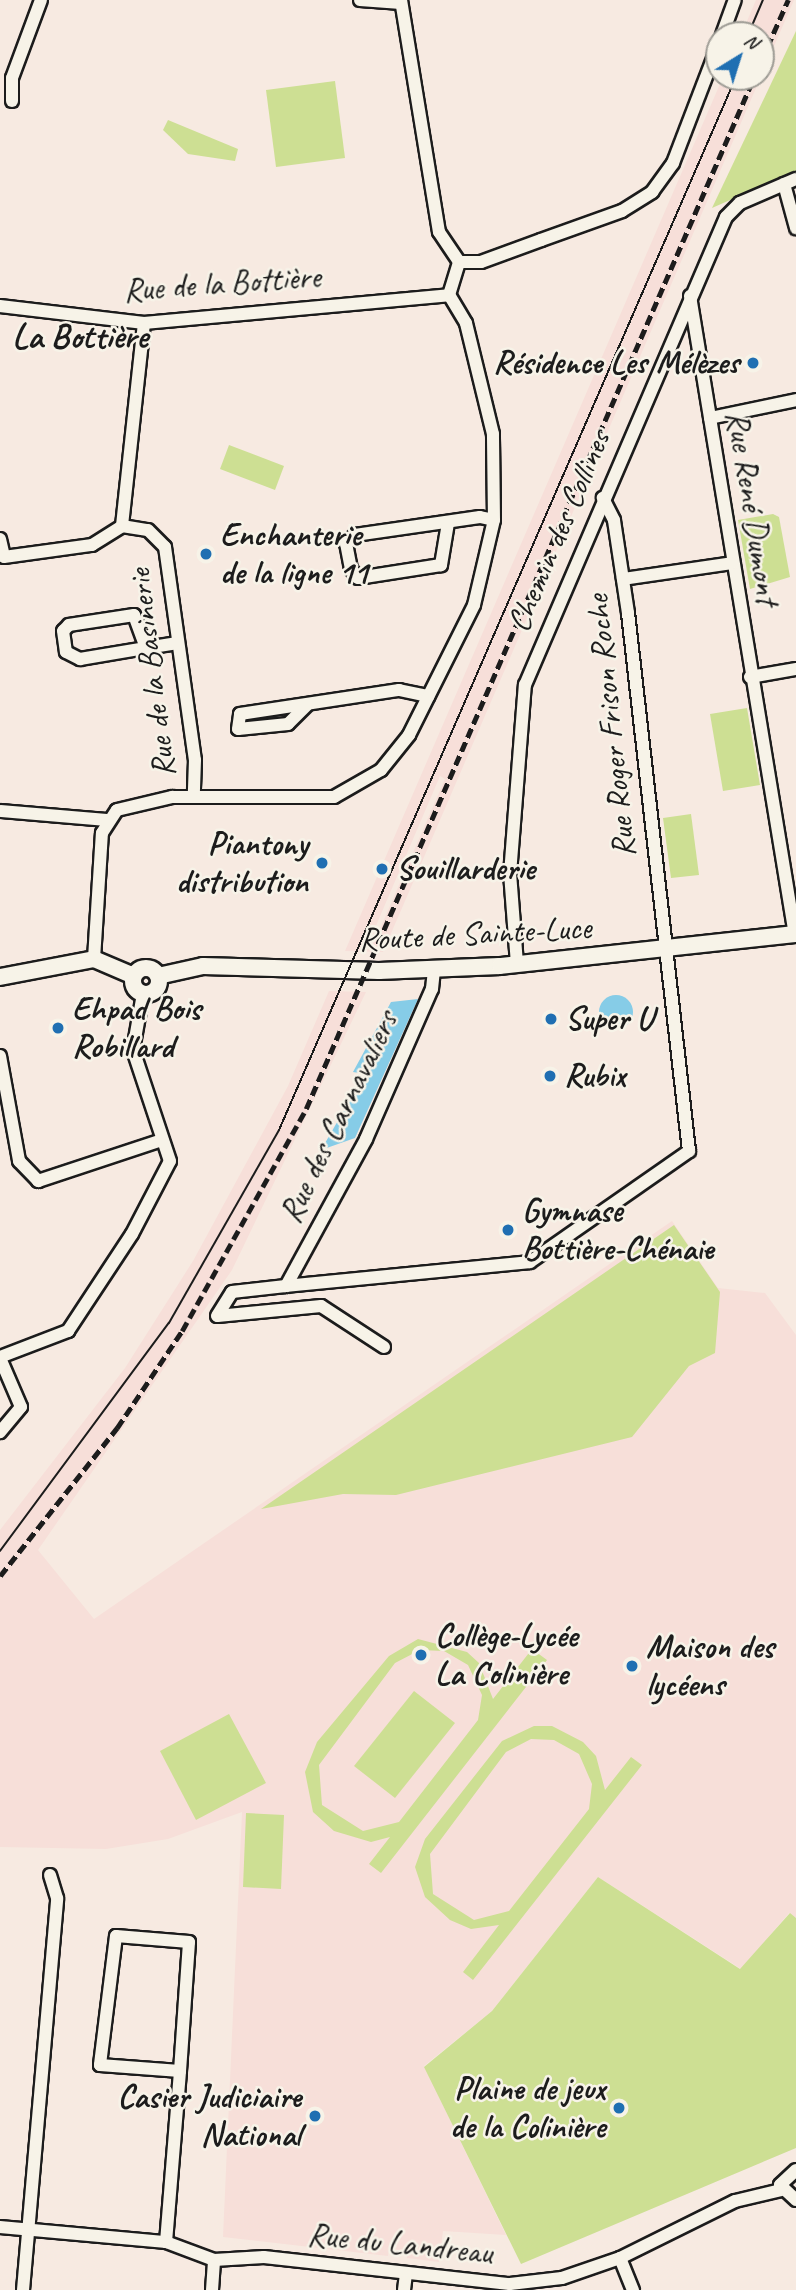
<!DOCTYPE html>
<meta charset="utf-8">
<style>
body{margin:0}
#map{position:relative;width:796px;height:2290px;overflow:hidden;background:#f7eae1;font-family:Caveat,sans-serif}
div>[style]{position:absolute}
.built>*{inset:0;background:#f7dfd9}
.green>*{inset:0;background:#cddf93}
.water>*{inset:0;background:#86cce7}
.round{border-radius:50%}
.roads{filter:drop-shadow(2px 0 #1c1c1c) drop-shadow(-2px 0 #1c1c1c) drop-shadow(0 2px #1c1c1c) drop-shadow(0 -2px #1c1c1c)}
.minor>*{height:12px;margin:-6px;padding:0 6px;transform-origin:6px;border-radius:6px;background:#f7f3e8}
.tertiary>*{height:16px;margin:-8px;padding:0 8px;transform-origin:8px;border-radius:8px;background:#f7f3e8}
.tertiary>.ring{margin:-8px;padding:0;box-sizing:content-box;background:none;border:16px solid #f7f3e8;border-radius:50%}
.tram>*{height:2px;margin:-1px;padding:0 1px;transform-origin:1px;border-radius:1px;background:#1c1c1c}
.rail>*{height:4.5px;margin-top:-2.25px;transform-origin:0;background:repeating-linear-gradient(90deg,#1c1c1c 0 10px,transparent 0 15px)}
.dots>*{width:19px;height:19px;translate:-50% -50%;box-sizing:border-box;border:4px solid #f7f3e8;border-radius:50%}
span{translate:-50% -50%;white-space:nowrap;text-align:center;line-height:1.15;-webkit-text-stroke:5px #f7f3e8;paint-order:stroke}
.street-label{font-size:33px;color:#1c1c1c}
.poi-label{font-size:33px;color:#1c1c1c;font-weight:700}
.right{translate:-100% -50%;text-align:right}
.left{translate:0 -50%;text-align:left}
.neighbourhood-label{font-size:35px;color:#1c1c1c;font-weight:700}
.north{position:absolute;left:705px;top:21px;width:70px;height:70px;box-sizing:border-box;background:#f7f3e8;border:2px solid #9f9d96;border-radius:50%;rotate:38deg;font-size:19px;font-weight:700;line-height:28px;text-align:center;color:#1c1c1c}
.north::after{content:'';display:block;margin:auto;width:24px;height:32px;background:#1f6fb2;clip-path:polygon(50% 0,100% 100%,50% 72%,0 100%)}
</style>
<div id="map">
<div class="built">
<div style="clip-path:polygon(evenodd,756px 0,794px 0,383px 952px,345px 951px,723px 77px,761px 77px,761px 35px,741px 35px,756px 0,440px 776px,445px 779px,380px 929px,375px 928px,440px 776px)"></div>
<div style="clip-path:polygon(329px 991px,366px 992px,232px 1270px,38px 1550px,94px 1619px,672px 1221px,718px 1288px,765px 1293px,796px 1335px,796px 1918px,789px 1913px,741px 1969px,598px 1877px,492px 2011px,424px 2066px,506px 2235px,443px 2231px,439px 2262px,407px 2258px,406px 2251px,389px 2249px,388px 2256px,223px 2237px,242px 1812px,168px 1839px,106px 1849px,0 1847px,0 1530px,125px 1368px,193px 1261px,288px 1086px)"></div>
</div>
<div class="green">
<div style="clip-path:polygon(796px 31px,796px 171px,712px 208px)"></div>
<div style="clip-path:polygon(335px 81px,345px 158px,276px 167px,266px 90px)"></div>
<div style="clip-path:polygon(168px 120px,238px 149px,235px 161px,188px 154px,163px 130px)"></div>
<div style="clip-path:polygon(229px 445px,284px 466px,275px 490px,220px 469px)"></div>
<div style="clip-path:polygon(773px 514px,779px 517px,790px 577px,750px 589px,738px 520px)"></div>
<div style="clip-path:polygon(747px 708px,760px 785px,723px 791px,710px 714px)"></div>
<div style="clip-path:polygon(691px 814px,699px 875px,671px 878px,663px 818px)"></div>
<div style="clip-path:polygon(674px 1225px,720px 1292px,715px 1353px,689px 1366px,632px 1437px,396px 1495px,343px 1494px,261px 1509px)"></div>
<div style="clip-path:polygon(evenodd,418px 1639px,467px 1652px,479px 1663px,493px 1699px,532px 1649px,547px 1660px,381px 1873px,369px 1864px,390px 1837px,371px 1842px,334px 1831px,313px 1812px,305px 1772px,317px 1742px,389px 1656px,418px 1639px,420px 1650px,444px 1651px,468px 1665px,482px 1695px,478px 1720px,399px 1822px,363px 1831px,322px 1805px,319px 1765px,395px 1663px,420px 1650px)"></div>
<div style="clip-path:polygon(414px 1691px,455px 1723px,395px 1798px,354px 1766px)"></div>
<div style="clip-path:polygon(229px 1714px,266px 1783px,196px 1820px,160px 1751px)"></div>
<div style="clip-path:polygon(evenodd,534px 1726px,552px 1726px,583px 1742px,596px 1756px,605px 1790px,631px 1757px,642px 1765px,473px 1980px,463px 1972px,499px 1925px,471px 1929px,450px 1920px,425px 1897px,415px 1867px,425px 1839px,502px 1741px,534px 1726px,531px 1739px,554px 1740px,579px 1754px,592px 1784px,589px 1809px,509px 1911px,474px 1920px,433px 1894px,430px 1854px,506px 1752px,531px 1739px)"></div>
<div style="clip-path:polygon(246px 1813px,284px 1815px,281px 1889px,243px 1887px)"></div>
<div style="clip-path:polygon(598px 1877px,740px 1969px,790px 1913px,796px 1918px,796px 2148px,521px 2264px,424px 2067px,492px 2011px)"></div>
</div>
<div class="water">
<div class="round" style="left:599px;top:995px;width:34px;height:34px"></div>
<div style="clip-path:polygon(418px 999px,355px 1138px,321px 1150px,365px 1074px,353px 1072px,391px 1002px)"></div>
</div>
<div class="roads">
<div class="minor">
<div style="left:360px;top:0;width:41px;rotate:4.2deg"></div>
<div style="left:401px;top:0;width:235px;rotate:80.7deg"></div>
<div style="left:439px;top:232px;width:36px;rotate:56deg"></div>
<div style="left:722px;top:35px;width:37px;rotate:-70deg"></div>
<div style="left:12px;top:101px;width:23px;rotate:-90deg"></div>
<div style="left:12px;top:78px;width:83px;rotate:-69.6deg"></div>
<div style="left:784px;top:184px;width:46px;rotate:74.7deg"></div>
<div style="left:459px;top:262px;width:22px"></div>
<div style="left:481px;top:262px;width:64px;rotate:-20.1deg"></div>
<div style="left:541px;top:240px;width:86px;rotate:-19.7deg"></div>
<div style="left:622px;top:211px;width:36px;rotate:-32deg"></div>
<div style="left:652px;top:192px;width:36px;rotate:-54deg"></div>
<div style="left:673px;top:163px;width:129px;rotate:-69deg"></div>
<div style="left:449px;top:295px;width:34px;rotate:-73deg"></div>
<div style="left:690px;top:296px;width:648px;rotate:80.67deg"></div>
<div style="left:0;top:306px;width:145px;rotate:6.7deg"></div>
<div style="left:144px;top:323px;width:306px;rotate:-5.2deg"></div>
<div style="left:144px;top:323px;width:204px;rotate:96.2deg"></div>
<div style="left:122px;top:526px;width:26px;rotate:9deg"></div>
<div style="left:148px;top:530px;width:24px;rotate:45deg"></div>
<div style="left:165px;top:547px;width:215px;rotate:82deg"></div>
<div style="left:195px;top:760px;width:36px;rotate:92deg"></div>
<div style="left:710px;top:418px;width:88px;rotate:-11.8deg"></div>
<div style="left:448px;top:523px;width:43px;rotate:99.5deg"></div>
<div style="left:441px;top:565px;width:84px;rotate:171.1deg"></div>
<div style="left:358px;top:578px;width:11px;rotate:-128deg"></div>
<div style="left:351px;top:569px;width:25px;rotate:-101deg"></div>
<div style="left:346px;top:544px;width:13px;rotate:-45deg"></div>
<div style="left:355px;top:535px;width:126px;rotate:-8.2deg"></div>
<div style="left:480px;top:517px;width:14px;rotate:12deg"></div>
<div style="left:0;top:539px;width:18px;rotate:77deg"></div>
<div style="left:4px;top:557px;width:89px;rotate:-7.8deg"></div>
<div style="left:92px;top:545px;width:36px;rotate:-32deg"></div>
<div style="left:623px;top:579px;width:111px;rotate:-8.3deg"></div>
<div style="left:146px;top:648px;width:35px;rotate:-110deg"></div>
<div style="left:134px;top:615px;width:66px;rotate:171.3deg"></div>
<div style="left:69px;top:625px;width:8px;rotate:135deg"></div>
<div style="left:63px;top:631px;width:21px;rotate:82deg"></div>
<div style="left:66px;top:652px;width:16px;rotate:27deg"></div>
<div style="left:80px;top:659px;width:67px;rotate:-9.5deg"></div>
<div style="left:146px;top:648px;width:32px;rotate:-9deg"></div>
<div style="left:750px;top:677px;width:47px;rotate:-9.9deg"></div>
<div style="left:307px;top:705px;width:27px;rotate:135deg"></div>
<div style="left:288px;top:724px;width:50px;rotate:174.3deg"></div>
<div style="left:238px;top:729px;width:15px;rotate:-82deg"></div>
<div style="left:240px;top:714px;width:161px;rotate:-8.6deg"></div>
<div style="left:399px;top:690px;width:30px;rotate:12deg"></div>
<div style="left:0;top:811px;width:107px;rotate:4.8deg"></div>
<div style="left:94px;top:959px;width:126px;rotate:-86.4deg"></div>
<div style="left:102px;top:833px;width:27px;rotate:-57deg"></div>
<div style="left:117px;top:810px;width:57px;rotate:-13.3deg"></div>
<div style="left:172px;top:797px;width:162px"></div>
<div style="left:334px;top:797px;width:54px;rotate:-29.9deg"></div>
<div style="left:381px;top:770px;width:45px;rotate:-51.3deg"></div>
<div style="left:409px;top:735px;width:145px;rotate:-63.4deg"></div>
<div style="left:474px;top:605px;width:87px;rotate:-76.8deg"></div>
<div style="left:494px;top:520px;width:86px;rotate:-90.7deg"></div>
<div style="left:493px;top:434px;width:114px;rotate:-103.7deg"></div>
<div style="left:466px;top:323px;width:33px;rotate:-121deg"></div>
<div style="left:517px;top:964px;width:90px;rotate:-94.4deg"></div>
<div style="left:510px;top:874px;width:190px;rotate:-85.5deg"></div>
<div style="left:525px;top:685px;width:509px;rotate:-66.76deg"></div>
<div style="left:726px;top:217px;width:20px;rotate:-45deg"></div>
<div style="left:740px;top:203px;width:61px;rotate:-23.2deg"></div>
<div style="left:0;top:1056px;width:107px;rotate:79.7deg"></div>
<div style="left:19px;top:1161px;width:28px;rotate:46deg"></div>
<div style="left:38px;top:1181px;width:131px;rotate:-18.3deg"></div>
<div style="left:286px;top:1286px;width:245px;rotate:-5.6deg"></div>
<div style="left:530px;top:1262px;width:194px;rotate:-34.9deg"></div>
<div style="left:689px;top:1151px;width:541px;rotate:-96.47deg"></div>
<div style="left:628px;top:613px;width:94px;rotate:-98.6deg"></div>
<div style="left:614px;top:520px;width:25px;rotate:-117deg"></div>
<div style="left:384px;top:1347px;width:75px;rotate:-146.9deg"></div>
<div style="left:321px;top:1306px;width:104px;rotate:174.5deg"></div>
<div style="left:217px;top:1316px;width:28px;rotate:-58deg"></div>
<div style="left:232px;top:1292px;width:54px;rotate:-6.3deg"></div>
<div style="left:286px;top:1286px;width:167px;rotate:-61.4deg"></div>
<div style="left:366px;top:1139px;width:164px;rotate:-66.3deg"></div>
<div style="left:432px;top:989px;width:19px;rotate:-84deg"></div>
<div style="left:0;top:1357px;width:73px;rotate:-20.9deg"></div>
<div style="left:68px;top:1331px;width:116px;rotate:-56.6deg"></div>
<div style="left:132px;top:1234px;width:82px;rotate:-62.5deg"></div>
<div style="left:170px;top:1161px;width:117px;rotate:-108.4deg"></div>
<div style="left:133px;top:1050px;width:57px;rotate:-79.9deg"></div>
<div style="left:0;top:1358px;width:53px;rotate:66.8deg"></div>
<div style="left:21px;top:1407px;width:33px;rotate:130deg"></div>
<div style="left:796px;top:2170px;width:22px;rotate:137deg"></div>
<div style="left:780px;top:2185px;width:22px;rotate:43deg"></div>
<div style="left:0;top:2227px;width:167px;rotate:5.2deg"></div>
<div style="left:166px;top:2242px;width:51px;rotate:20.6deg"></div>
<div style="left:214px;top:2260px;width:50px;rotate:-3.4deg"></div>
<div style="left:264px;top:2257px;width:247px;rotate:6.3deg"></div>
<div style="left:510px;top:2284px;width:52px;rotate:-6.6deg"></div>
<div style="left:562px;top:2278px;width:61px;rotate:-19deg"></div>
<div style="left:620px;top:2258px;width:128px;rotate:-26.4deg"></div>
<div style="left:735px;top:2201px;width:47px;rotate:-13.4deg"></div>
<div style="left:166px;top:2242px;width:172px;rotate:-85.3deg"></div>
<div style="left:180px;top:2071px;width:129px;rotate:-86deg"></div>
<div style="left:189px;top:1942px;width:73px;rotate:-175.3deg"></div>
<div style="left:116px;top:1936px;width:130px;rotate:97.1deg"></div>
<div style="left:100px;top:2065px;width:80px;rotate:4.3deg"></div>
<div style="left:620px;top:2258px;width:35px;rotate:68deg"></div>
<div style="left:23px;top:2290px;width:393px;rotate:-85deg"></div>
<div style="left:57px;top:1898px;width:24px;rotate:-107deg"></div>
<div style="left:212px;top:2290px;width:30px;rotate:-86deg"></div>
<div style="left:404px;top:2290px;width:17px;rotate:-83deg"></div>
</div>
<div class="tertiary">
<div class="ring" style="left:133px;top:968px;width:10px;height:10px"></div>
<div style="left:158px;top:976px;width:46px;rotate:-12.5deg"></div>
<div style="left:203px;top:966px;width:176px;rotate:1.6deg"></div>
<div style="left:379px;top:971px;width:121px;rotate:-2.4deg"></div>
<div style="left:500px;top:966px;width:298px;rotate:-6.2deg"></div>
<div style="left:0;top:977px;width:96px;rotate:-10.8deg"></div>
<div style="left:94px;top:959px;width:43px;rotate:23deg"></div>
</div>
</div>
<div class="tram">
<div style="left:748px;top:35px;width:38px;rotate:-67deg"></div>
<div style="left:0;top:1551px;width:284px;rotate:-53.5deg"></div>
<div style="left:169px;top:1323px;width:222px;rotate:-60.3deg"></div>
<div style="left:279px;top:1130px;width:1148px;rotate:-66.54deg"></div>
</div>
<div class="rail">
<div style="left:761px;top:61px;width:67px;rotate:-66.1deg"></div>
<div style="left:0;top:1576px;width:189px;rotate:-51.7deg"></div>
<div style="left:117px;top:1428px;width:117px;rotate:-56.2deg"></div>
<div style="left:182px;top:1331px;width:254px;rotate:-60.8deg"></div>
<div style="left:306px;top:1109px;width:1125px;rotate:-66.53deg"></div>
</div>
<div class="dots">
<div style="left:753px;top:363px;background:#1f6fb2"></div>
<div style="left:206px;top:554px;background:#1f6fb2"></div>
<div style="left:322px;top:863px;background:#1f6fb2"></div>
<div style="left:382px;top:869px;background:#1f6fb2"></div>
<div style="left:551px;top:1019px;background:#1f6fb2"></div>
<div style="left:58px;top:1028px;background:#1f6fb2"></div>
<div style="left:550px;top:1076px;background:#1f6fb2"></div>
<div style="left:508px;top:1230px;background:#1f6fb2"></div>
<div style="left:421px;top:1655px;background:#1f6fb2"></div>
<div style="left:632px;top:1666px;background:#1f6fb2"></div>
<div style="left:619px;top:2108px;background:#1f6fb2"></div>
<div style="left:315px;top:2116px;background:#1f6fb2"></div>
</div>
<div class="street-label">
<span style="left:222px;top:284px;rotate:-4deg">Rue de la Bottière</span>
<span style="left:752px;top:508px;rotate:81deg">Rue René Dumont</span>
<span style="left:559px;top:531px;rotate:-67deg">Chemin des Collines</span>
<span style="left:152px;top:673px;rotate:-97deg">Rue de la Basinerie</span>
<span style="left:611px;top:726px;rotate:-96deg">Rue Roger Frison Roche</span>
<span style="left:475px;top:934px;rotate:-3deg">Route de Sainte-Luce</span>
<span style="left:339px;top:1117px;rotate:-64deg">Rue des Carnavaliers</span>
<span style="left:400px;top:2244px;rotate:6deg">Rue du Landreau</span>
</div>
<div class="poi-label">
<span class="right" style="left:739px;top:363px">Résidence Les Mélèzes</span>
<span class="left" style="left:220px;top:554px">Enchanterie<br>de la ligne 11</span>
<span class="right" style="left:308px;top:863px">Piantony<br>distribution</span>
<span class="left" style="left:396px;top:869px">Souillarderie</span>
<span class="left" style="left:72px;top:1028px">Ehpad Bois<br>Robillard</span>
<span class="left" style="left:565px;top:1019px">Super U</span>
<span class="left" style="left:564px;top:1076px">Rubix</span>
<span class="left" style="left:522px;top:1230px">Gymnase<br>Bottière-Chénaie</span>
<span class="left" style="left:435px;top:1655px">Collège-Lycée<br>La Colinière</span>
<span class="left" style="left:646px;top:1666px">Maison des<br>lycéens</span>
<span class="right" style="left:605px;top:2108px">Plaine de jeux<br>de la Colinière</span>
<span class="right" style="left:301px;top:2116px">Casier Judiciaire<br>National</span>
</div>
<div class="neighbourhood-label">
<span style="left:80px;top:337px">La Bottière</span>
</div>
<div class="north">N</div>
</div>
